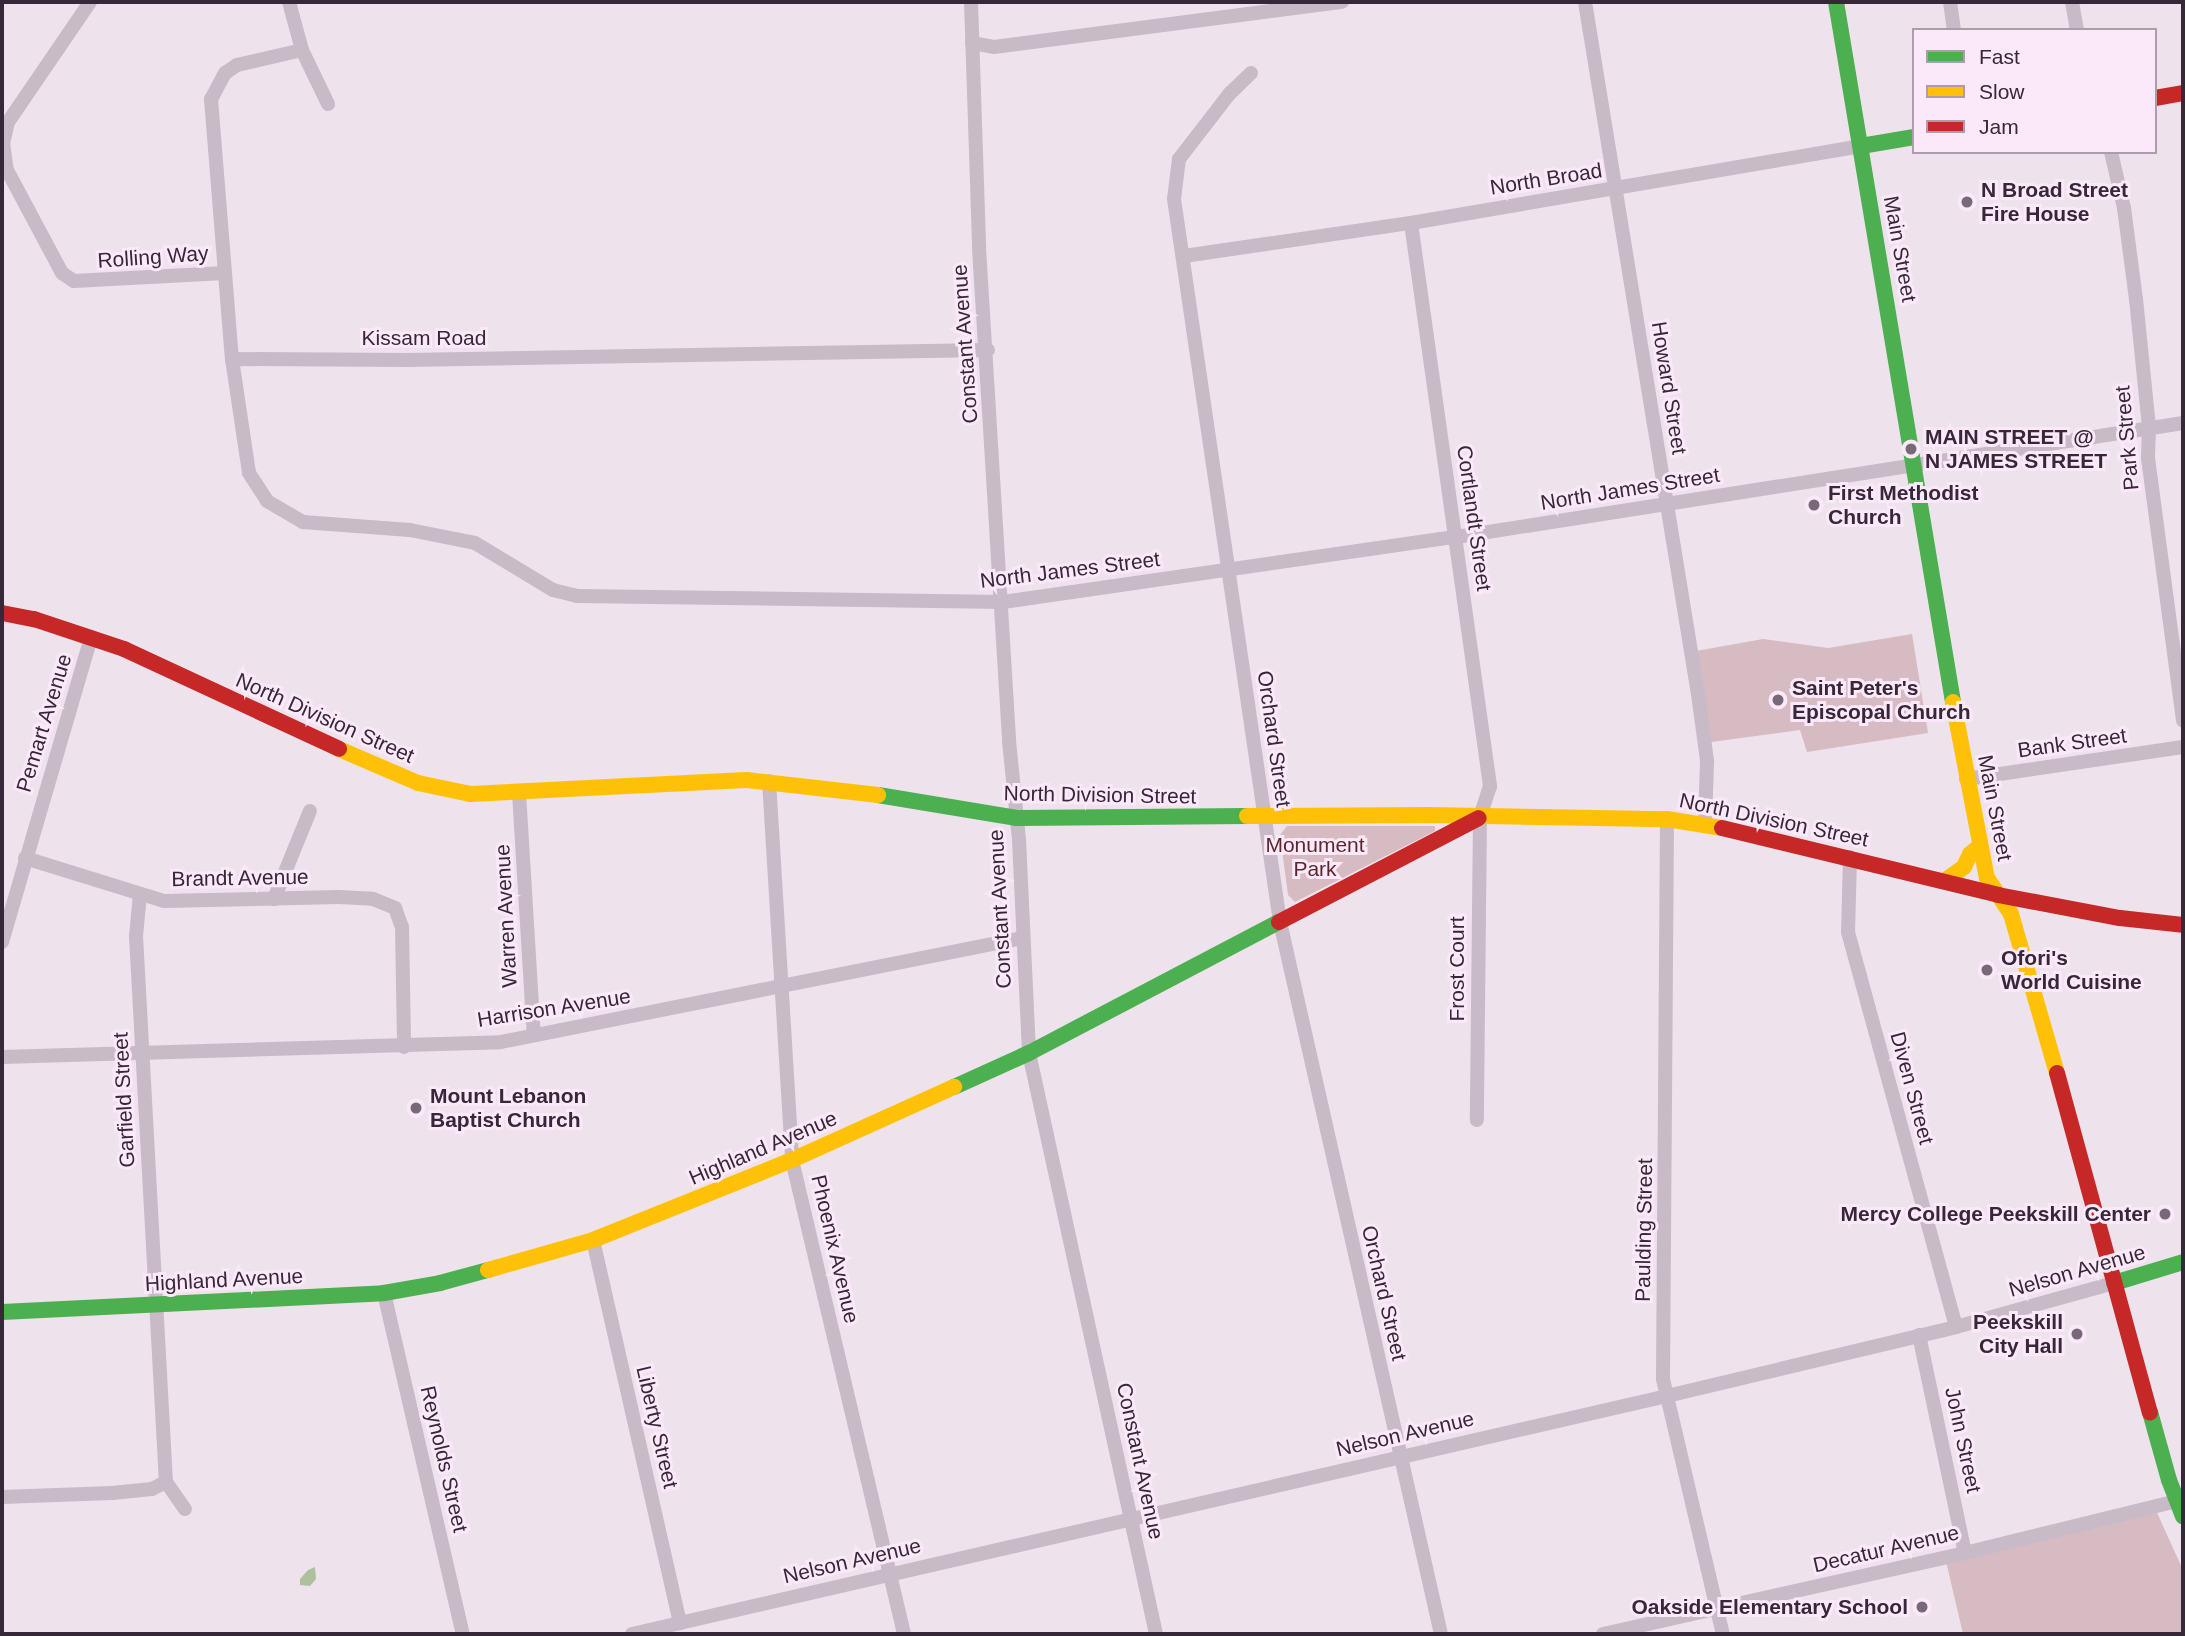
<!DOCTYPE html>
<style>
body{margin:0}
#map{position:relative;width:2185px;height:1636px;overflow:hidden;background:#eee2ed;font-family:Helvetica,sans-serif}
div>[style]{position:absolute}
.green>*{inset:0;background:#d7bbc2}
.water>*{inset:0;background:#acc19c}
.street>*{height:14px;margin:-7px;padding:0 7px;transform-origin:7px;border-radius:7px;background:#c8bac7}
.fast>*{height:16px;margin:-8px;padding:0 8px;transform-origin:8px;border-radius:8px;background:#4caf50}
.slow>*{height:16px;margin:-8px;padding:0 8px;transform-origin:8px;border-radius:8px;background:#ffc107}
.jam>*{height:16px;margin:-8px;padding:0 8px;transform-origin:8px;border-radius:8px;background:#c62828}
.dots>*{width:19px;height:19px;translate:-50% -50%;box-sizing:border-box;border:4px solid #fbe9f9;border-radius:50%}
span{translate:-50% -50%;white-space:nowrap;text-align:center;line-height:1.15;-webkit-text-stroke:6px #fbe9f9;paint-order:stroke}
.street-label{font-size:21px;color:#372839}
.poi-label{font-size:21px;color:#372839;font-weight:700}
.left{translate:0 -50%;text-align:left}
.right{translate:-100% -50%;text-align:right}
.park-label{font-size:21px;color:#592a2d}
.frame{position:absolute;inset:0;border:4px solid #372839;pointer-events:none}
.legend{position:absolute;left:1912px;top:28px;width:245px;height:126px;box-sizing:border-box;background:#fbe9f9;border:2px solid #ad9cac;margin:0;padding:9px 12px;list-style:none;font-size:21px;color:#372839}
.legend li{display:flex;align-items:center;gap:14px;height:35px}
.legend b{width:35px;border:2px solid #ad9cac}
</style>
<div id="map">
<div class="green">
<div style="clip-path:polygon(1912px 634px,1928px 733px,1807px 752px,1800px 730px,1704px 743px,1696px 651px,1763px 639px,1828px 648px)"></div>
<div style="clip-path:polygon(1287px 826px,1435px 826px,1435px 831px,1295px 902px,1288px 895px,1280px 835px)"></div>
<div style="clip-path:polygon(2154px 1506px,2183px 1570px,2183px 1634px,1963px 1634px,1945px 1557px)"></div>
</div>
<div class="water">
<div style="clip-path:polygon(315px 1567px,316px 1579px,310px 1586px,300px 1585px,300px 1579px,308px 1570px)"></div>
</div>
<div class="street">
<div style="left:90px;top:2px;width:145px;rotate:124.3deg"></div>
<div style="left:8px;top:122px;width:22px;rotate:103deg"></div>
<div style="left:3px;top:143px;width:27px;rotate:82deg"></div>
<div style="left:7px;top:170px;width:117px;rotate:61.9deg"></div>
<div style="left:62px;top:273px;width:14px;rotate:34deg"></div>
<div style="left:74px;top:281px;width:151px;rotate:-3deg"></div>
<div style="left:289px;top:2px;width:50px;rotate:74.8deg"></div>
<div style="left:302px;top:50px;width:60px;rotate:64.3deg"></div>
<div style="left:971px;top:2px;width:246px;rotate:88.1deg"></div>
<div style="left:979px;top:248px;width:494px;rotate:86.5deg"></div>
<div style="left:1009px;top:741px;width:100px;rotate:84.2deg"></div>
<div style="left:1019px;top:840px;width:213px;rotate:87.3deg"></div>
<div style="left:1029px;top:1053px;width:595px;rotate:77.67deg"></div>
<div style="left:1585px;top:2px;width:701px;rotate:80.73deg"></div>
<div style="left:1698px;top:694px;width:68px;rotate:82.3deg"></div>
<div style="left:1707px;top:761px;width:63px;rotate:91.8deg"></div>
<div style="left:1950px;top:2px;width:28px;rotate:82deg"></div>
<div style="left:2072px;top:2px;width:28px;rotate:80deg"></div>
<div style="left:972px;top:43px;width:22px;rotate:10deg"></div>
<div style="left:994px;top:47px;width:351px;rotate:-7.4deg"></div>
<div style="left:302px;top:50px;width:67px;rotate:167deg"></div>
<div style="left:237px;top:65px;width:14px;rotate:146deg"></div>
<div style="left:225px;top:73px;width:30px;rotate:118deg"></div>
<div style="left:211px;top:99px;width:261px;rotate:85.4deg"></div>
<div style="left:232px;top:359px;width:115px;rotate:81.5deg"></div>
<div style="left:249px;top:473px;width:33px;rotate:57deg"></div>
<div style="left:267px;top:501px;width:42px;rotate:30.3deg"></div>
<div style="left:303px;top:522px;width:107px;rotate:4.3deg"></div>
<div style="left:410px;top:530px;width:66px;rotate:11.3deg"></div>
<div style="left:475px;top:543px;width:91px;rotate:31.1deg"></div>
<div style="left:553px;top:590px;width:25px;rotate:14deg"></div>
<div style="left:577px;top:596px;width:426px;rotate:0.8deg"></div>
<div style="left:1003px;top:602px;width:458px;rotate:-8.2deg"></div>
<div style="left:1456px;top:537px;width:736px;rotate:-8.91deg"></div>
<div style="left:1251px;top:73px;width:29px;rotate:136deg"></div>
<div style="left:1230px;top:93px;width:83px;rotate:127.7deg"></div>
<div style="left:1179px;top:159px;width:40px;rotate:97.1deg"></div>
<div style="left:1174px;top:199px;width:731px;rotate:81.66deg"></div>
<div style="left:1280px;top:922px;width:730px;rotate:77.26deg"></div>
<div style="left:2111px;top:152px;width:57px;rotate:76.9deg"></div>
<div style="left:2124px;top:208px;width:92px;rotate:82.5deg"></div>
<div style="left:2136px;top:299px;width:130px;rotate:84.2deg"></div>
<div style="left:2149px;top:428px;width:30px;rotate:92deg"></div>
<div style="left:2148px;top:458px;width:265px;rotate:82.4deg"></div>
<div style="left:1411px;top:223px;width:569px;rotate:82.01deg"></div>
<div style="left:1490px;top:786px;width:33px;rotate:108deg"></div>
<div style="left:1480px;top:817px;width:303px;rotate:90.6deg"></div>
<div style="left:1184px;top:256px;width:229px;rotate:-8.3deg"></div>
<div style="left:1411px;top:223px;width:457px;rotate:-9.7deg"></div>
<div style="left:232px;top:359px;width:175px;rotate:0.3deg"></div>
<div style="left:407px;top:360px;width:581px;rotate:-0.99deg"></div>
<div style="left:1966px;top:779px;width:219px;rotate:-8.4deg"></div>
<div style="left:769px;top:781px;width:380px;rotate:86.5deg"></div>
<div style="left:792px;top:1160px;width:487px;rotate:76.7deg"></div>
<div style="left:519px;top:793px;width:242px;rotate:86.5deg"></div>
<div style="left:1667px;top:819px;width:560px;rotate:90.41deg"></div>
<div style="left:1663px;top:1379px;width:262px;rotate:76.8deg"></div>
<div style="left:1850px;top:857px;width:75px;rotate:91.5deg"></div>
<div style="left:1848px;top:932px;width:409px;rotate:74.7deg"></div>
<div style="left:25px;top:858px;width:145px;rotate:17.2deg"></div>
<div style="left:164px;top:901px;width:175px;rotate:-1.3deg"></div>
<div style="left:339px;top:897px;width:34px;rotate:3deg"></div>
<div style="left:373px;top:899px;width:24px;rotate:22deg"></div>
<div style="left:395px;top:908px;width:20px;rotate:70deg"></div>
<div style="left:402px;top:927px;width:120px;rotate:89deg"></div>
<div style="left:140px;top:894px;width:42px;rotate:95.4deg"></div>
<div style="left:136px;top:936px;width:547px;rotate:86.86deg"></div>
<div style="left:166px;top:1482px;width:33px;rotate:55deg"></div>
<div style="left:274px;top:899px;width:95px;rotate:-67.8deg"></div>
<div style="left:2px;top:942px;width:318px;rotate:-73.7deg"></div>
<div style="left:2px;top:1057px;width:499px;rotate:-1.7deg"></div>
<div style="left:501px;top:1042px;width:531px;rotate:-11.29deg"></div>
<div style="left:593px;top:1240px;width:393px;rotate:77.2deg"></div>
<div style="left:384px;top:1293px;width:350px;rotate:77deg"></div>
<div style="left:1919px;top:1335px;width:223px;rotate:78.1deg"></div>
<div style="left:2px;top:1497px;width:110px;rotate:-2.1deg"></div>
<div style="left:112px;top:1493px;width:40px;rotate:-5.7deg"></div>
<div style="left:152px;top:1489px;width:16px;rotate:-27deg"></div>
<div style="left:632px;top:1634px;width:1062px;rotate:-12.95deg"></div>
<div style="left:1667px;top:1396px;width:297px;rotate:-13.4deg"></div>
<div style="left:1956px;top:1327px;width:164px;rotate:-15.6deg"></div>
<div style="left:1603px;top:1634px;width:371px;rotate:-12.6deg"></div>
<div style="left:1965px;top:1553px;width:217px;rotate:-13.8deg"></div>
</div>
<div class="fast">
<div style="left:1836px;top:2px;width:710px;rotate:80.51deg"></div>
<div style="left:1861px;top:146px;width:54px;rotate:-9.6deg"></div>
<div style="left:878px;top:795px;width:141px;rotate:9.4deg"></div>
<div style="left:1017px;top:818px;width:230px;rotate:-0.5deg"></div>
<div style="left:954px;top:1087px;width:82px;rotate:-24.4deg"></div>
<div style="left:1029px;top:1053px;width:282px;rotate:-27.7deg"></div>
<div style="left:2114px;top:1283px;width:72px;rotate:-16.9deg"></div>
<div style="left:2px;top:1312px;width:382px;rotate:-2.8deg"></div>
<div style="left:384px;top:1293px;width:57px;rotate:-10.1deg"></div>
<div style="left:440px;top:1283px;width:50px;rotate:-15.2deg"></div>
<div style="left:2150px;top:1412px;width:71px;rotate:74.4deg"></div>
<div style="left:2169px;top:1480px;width:39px;rotate:69deg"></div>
</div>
<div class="slow">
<div style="left:1953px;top:702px;width:179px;rotate:79.1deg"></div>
<div style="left:1987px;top:878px;width:43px;rotate:56.3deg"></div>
<div style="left:2011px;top:914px;width:166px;rotate:73.9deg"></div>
<div style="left:339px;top:749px;width:86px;rotate:23.3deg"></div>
<div style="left:418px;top:783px;width:53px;rotate:11.9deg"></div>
<div style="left:470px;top:794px;width:277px;rotate:-2.9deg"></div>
<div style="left:747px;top:780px;width:132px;rotate:6.5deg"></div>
<div style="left:1247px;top:816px;width:181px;rotate:-0.3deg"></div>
<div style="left:1428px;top:815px;width:239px;rotate:1deg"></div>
<div style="left:1667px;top:819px;width:56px;rotate:9.3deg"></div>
<div style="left:1944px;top:881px;width:24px;rotate:-35deg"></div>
<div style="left:1964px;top:867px;width:14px;rotate:-65deg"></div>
<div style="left:1970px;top:854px;width:13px;rotate:-39deg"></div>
<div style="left:488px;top:1270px;width:109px;rotate:-15.9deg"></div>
<div style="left:593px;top:1240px;width:214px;rotate:-21.9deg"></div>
<div style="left:792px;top:1160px;width:178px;rotate:-24.3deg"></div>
</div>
<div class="jam">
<div style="left:2155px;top:98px;width:28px;rotate:-10deg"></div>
<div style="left:2px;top:613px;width:33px;rotate:11deg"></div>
<div style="left:34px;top:619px;width:95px;rotate:18.4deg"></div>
<div style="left:124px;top:649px;width:237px;rotate:24.9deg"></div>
<div style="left:1722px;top:828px;width:284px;rotate:13.6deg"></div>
<div style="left:1998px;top:895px;width:124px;rotate:10.7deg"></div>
<div style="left:2120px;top:918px;width:63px;rotate:6.3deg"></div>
<div style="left:1279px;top:922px;width:225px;rotate:-27.5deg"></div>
<div style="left:2057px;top:1073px;width:352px;rotate:74.7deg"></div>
</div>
<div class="dots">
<div style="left:1967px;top:202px;background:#776978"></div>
<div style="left:1911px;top:449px;background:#776978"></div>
<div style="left:1814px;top:505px;background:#776978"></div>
<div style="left:1778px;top:700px;background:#776978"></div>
<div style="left:1987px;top:970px;background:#776978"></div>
<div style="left:416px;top:1108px;background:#776978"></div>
<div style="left:2165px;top:1214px;background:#776978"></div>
<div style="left:2077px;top:1334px;background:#776978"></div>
<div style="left:1922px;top:1607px;background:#776978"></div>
</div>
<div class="street-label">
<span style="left:1546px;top:179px;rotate:-9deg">North Broad</span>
<span style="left:1900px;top:249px;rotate:80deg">Main Street</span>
<span style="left:153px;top:257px;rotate:-4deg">Rolling Way</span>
<span style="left:424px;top:338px">Kissam Road</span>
<span style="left:965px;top:344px;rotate:-94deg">Constant Avenue</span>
<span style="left:1669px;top:388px;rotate:81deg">Howard Street</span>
<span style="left:2127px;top:438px;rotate:-95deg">Park Street</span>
<span style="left:1630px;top:489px;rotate:-9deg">North James Street</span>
<span style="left:1474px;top:518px;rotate:82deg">Cortlandt Street</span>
<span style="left:1070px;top:570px;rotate:-7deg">North James Street</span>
<span style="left:325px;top:718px;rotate:24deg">North Division Street</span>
<span style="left:44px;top:723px;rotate:-73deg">Pemart Avenue</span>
<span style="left:1274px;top:739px;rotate:82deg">Orchard Street</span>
<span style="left:2072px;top:743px;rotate:-8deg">Bank Street</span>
<span style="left:1100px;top:795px;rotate:1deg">North Division Street</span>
<span style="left:1995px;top:808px;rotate:79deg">Main Street</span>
<span style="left:1774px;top:820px;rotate:12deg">North Division Street</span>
<span style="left:240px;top:878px;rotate:-1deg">Brandt Avenue</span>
<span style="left:1000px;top:909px;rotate:-93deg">Constant Avenue</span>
<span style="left:506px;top:916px;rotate:-93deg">Warren Avenue</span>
<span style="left:1457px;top:969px;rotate:-90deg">Frost Court</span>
<span style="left:554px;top:1008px;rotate:-9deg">Harrison Avenue</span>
<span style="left:1912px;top:1088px;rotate:75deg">Diven Street</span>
<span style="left:124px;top:1100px;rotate:-93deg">Garfield Street</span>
<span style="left:763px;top:1148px;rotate:-23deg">Highland Avenue</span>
<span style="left:1644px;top:1230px;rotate:-89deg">Paulding Street</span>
<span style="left:835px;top:1249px;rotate:77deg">Phoenix Avenue</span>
<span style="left:2077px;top:1271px;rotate:-16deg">Nelson Avenue</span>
<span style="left:224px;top:1280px;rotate:-3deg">Highland Avenue</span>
<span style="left:1384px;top:1293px;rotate:77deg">Orchard Street</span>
<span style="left:657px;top:1427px;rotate:77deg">Liberty Street</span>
<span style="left:1405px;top:1434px;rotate:-13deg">Nelson Avenue</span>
<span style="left:1963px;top:1440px;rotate:78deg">John Street</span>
<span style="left:444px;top:1459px;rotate:77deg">Reynolds Street</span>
<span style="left:1140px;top:1461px;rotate:78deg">Constant Avenue</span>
<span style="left:1886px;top:1549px;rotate:-13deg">Decatur Avenue</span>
<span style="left:852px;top:1561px;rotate:-13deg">Nelson Avenue</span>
</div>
<div class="poi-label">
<span class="left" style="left:1981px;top:202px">N Broad Street<br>Fire House</span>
<span class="left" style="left:1925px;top:449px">MAIN STREET @<br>N JAMES STREET</span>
<span class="left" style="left:1828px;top:505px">First Methodist<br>Church</span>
<span class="left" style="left:1792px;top:700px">Saint Peter's<br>Episcopal Church</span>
<span class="left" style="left:2001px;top:970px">Ofori's<br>World Cuisine</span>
<span class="left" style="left:430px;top:1108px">Mount Lebanon<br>Baptist Church</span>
<span class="right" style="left:2151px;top:1214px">Mercy College Peekskill Center</span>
<span class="right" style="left:2063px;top:1334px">Peekskill<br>City Hall</span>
<span class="right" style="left:1908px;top:1607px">Oakside Elementary School</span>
</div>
<div class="park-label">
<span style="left:1315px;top:857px">Monument<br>Park</span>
</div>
<div class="frame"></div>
<ul class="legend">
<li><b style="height:9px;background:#4caf50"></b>Fast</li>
<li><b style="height:9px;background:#ffc107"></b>Slow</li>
<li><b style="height:9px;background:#c62828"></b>Jam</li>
</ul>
</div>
